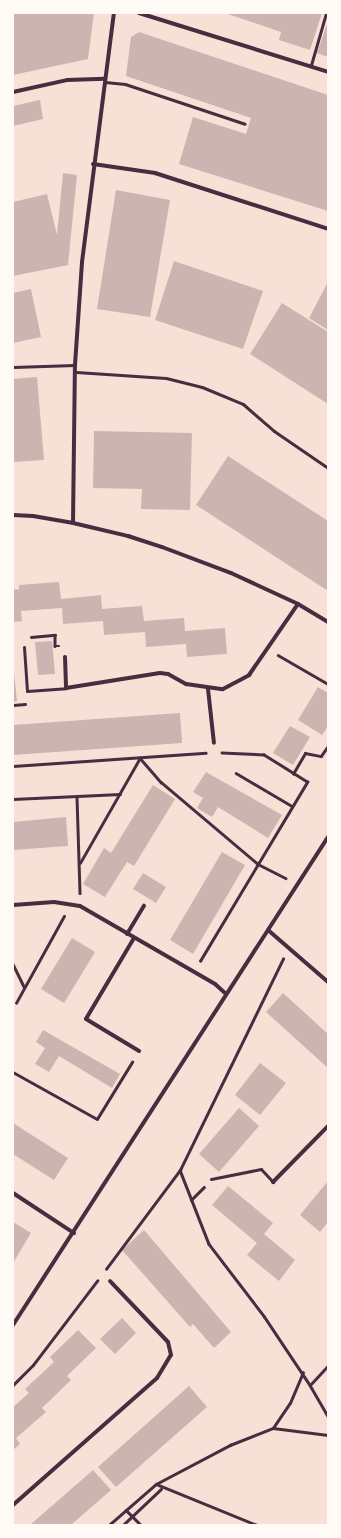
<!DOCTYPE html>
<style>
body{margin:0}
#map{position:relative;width:341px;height:1538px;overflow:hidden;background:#f7e1d7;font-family:"Roboto Condensed",sans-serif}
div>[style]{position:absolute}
.building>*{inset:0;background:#ccb4b1}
.path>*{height:2.5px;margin:-1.25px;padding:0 1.25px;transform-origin:1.25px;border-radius:1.25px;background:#4a2c40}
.service>*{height:3px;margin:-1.5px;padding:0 1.5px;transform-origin:1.5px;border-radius:1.5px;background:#4a2c40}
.minor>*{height:4px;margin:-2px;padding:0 2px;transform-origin:2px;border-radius:2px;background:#4a2c40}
span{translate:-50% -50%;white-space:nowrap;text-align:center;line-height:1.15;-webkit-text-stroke:4px #fffaf5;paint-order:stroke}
.frame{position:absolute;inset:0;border:14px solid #fffaf5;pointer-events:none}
</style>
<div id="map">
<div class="building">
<div style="clip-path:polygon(13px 13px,94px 13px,88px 59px,13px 75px)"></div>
<div style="clip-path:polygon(225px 13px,322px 13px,310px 50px,279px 40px,281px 32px)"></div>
<div style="clip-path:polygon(328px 21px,328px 57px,317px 53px)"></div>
<div style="clip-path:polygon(139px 32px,328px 95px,328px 211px,179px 164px,193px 117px,246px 134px,251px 118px,126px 76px,131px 37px)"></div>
<div style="clip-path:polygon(40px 100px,43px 119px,13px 126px,13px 106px)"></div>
<div style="clip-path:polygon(63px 173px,77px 175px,68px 265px,13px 276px,13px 202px,47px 194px,57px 235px)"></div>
<div style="clip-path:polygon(116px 190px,170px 200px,150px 317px,97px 309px)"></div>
<div style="clip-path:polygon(174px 261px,263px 291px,243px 349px,155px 320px)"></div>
<div style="clip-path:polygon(328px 282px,328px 330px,309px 318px)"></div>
<div style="clip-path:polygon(31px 289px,41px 337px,13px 343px,13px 293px)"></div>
<div style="clip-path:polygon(282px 303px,328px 332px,328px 404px,250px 354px)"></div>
<div style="clip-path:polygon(37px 377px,44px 460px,13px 462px,13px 379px)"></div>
<div style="clip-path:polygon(94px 431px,192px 433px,190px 510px,141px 509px,142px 489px,93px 488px)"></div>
<div style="clip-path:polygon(228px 456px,328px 521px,328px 591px,196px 505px)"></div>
<div style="clip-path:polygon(59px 582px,61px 599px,101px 595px,102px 609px,142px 606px,144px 621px,184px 618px,185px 631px,225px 628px,227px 654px,187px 657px,186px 644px,146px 647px,145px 632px,104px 635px,103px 621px,63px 624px,62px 608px,21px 611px,22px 621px,13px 622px,13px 590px,19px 589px,19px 585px)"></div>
<div style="clip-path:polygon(52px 641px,55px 674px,38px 675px,35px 642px)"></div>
<div style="clip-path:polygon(13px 663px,17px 701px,13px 702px)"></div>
<div style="clip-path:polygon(318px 687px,328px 693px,328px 726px,322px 735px,298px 720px)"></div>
<div style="clip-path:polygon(180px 713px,182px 743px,13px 755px,13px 725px)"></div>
<div style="clip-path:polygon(290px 726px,310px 737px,293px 765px,273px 753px)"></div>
<div style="clip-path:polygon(206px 772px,282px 815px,268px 838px,218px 807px,212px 817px,197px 808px,203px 798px,193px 792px)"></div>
<div style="clip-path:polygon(153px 785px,175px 799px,134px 866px,127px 862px,105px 897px,83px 884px,104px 848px,111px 853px)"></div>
<div style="clip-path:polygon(66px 817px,68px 846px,13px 850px,13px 822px)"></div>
<div style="clip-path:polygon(222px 852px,245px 865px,193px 954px,170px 940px)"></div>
<div style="clip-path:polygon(143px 873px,166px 887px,156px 903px,133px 889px)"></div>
<div style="clip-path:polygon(72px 938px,95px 952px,64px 1003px,41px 989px)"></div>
<div style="clip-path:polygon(283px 993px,328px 1034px,328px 1068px,266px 1012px)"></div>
<div style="clip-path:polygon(43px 1030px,120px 1074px,112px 1088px,59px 1056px,49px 1072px,35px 1064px,45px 1048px,36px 1042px)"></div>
<div style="clip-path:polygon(260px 1063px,286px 1083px,260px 1115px,235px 1095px)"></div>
<div style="clip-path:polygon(239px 1108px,259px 1126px,219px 1172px,199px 1154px)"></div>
<div style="clip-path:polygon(13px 1123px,68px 1158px,54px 1180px,13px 1154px)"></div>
<div style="clip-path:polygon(328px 1181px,328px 1222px,320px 1232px,300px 1215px)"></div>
<div style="clip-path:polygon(228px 1186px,273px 1223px,264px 1234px,295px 1260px,279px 1281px,247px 1255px,257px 1243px,212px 1205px)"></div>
<div style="clip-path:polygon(13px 1222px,31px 1233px,13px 1263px)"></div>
<div style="clip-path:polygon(144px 1230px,231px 1332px,214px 1348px,193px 1324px,190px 1327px,122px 1250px)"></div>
<div style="clip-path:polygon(122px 1318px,136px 1333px,115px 1354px,100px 1339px)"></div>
<div style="clip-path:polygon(78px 1330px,96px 1348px,67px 1376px,71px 1380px,42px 1408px,46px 1412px,16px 1438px,20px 1444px,13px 1450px,13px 1407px,29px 1393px,25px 1389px,54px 1362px,50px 1357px)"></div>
<div style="clip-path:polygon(189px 1386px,207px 1407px,116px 1487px,98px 1467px)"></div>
<div style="clip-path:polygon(93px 1470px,111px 1490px,71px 1525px,30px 1525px)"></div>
</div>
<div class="path">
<div style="left:31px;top:637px;width:24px;rotate:-5deg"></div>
<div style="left:55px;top:635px;width:11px;rotate:90deg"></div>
<div style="left:55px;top:646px;width:4px"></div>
<div style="left:278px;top:655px;width:58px;rotate:30.1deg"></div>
<div style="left:13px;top:705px;width:12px;rotate:-5deg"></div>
<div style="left:13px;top:766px;width:193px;rotate:-3.9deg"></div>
<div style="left:236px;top:773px;width:65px;rotate:30.5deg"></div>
<div style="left:293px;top:774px;width:24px;rotate:-60deg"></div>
<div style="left:305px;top:753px;width:16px;rotate:11deg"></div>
<div style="left:321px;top:756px;width:12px;rotate:-55deg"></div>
<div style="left:77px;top:797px;width:96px;rotate:88.2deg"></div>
<div style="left:13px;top:799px;width:107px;rotate:-2.7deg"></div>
<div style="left:80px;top:863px;width:121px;rotate:-60.3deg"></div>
<div style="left:140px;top:758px;width:32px;rotate:49deg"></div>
<div style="left:161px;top:782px;width:127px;rotate:40.2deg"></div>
<div style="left:258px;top:864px;width:31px;rotate:27deg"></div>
<div style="left:200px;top:961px;width:209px;rotate:-59.1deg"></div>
<div style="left:307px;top:782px;width:51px;rotate:-147.9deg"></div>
<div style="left:264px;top:755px;width:42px;rotate:-177.3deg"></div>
<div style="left:13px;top:964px;width:25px;rotate:64deg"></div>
<div style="left:16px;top:1003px;width:99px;rotate:-61.1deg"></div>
<div style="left:13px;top:1072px;width:96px;rotate:29.2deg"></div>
<div style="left:97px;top:1119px;width:67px;rotate:-58.4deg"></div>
<div style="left:180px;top:1170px;width:79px;rotate:68.6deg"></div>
<div style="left:209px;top:1244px;width:91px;rotate:52.6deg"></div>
<div style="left:264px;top:1316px;width:83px;rotate:56.3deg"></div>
<div style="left:310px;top:1385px;width:36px;rotate:60deg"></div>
<div style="left:191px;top:1200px;width:18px;rotate:-45deg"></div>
<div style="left:106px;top:1269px;width:124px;rotate:-53.2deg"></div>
<div style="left:180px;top:1170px;width:235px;rotate:-64deg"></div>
<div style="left:13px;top:1385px;width:28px;rotate:-45deg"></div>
<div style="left:33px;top:1365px;width:106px;rotate:-52.7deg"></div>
<div style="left:310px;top:1385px;width:26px;rotate:-47deg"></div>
<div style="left:273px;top:1428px;width:55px;rotate:7.3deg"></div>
<div style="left:156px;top:1484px;width:109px;rotate:22.1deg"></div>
<div style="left:126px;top:1510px;width:21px;rotate:45deg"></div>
<div style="left:109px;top:1525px;width:62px;rotate:-41.1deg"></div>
<div style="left:156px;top:1484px;width:84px;rotate:-27.8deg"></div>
<div style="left:230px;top:1445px;width:46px;rotate:-21.6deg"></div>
<div style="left:273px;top:1428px;width:30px;rotate:-56deg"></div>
<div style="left:290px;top:1403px;width:33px;rotate:-67deg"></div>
<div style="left:123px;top:1525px;width:52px;rotate:-43.5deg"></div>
</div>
<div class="service">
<div style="left:311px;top:65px;width:54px;rotate:-73.9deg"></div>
<div style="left:105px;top:82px;width:20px;rotate:6deg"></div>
<div style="left:125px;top:84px;width:126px;rotate:18.4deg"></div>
<div style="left:13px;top:367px;width:62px;rotate:-1.8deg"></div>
<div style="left:76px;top:372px;width:90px;rotate:3.8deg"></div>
<div style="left:166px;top:378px;width:37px;rotate:14deg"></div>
<div style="left:202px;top:387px;width:44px;rotate:22.5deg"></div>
<div style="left:243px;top:404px;width:41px;rotate:41.1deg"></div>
<div style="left:274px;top:431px;width:65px;rotate:34.4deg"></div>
<div style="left:24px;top:647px;width:44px;rotate:86.1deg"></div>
<div style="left:27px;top:691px;width:39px;rotate:-4deg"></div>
<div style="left:211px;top:1179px;width:51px;rotate:-11.3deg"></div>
<div style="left:261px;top:1169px;width:18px;rotate:47deg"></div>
</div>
<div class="minor">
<div style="left:139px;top:13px;width:198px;rotate:17.3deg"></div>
<div style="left:13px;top:92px;width:55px;rotate:-12.5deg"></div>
<div style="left:67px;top:80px;width:38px;rotate:-2deg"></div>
<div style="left:93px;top:164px;width:63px;rotate:8.3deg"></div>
<div style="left:155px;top:173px;width:182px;rotate:17.9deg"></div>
<div style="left:13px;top:515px;width:20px;rotate:3deg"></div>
<div style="left:33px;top:516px;width:41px;rotate:9.9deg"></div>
<div style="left:73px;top:523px;width:57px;rotate:13.3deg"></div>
<div style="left:128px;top:536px;width:36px;rotate:18deg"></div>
<div style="left:162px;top:547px;width:74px;rotate:20.6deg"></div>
<div style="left:231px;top:573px;width:74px;rotate:24.8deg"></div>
<div style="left:298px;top:604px;width:35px;rotate:31deg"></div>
<div style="left:73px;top:523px;width:158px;rotate:-89.3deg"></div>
<div style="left:75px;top:365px;width:103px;rotate:-86.1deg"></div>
<div style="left:82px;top:262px;width:251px;rotate:-82.7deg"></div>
<div style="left:65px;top:657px;width:31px;rotate:88deg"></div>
<div style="left:66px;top:688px;width:95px;rotate:-9.1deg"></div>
<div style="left:160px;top:673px;width:8px;rotate:7deg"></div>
<div style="left:168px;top:674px;width:21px;rotate:29deg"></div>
<div style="left:186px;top:684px;width:37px;rotate:8deg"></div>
<div style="left:223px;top:689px;width:30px;rotate:-28deg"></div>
<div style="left:249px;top:675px;width:86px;rotate:-55.4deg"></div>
<div style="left:208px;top:689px;width:54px;rotate:83.7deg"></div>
<div style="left:13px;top:905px;width:41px;rotate:-4.2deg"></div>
<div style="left:54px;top:902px;width:26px;rotate:9deg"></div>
<div style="left:80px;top:906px;width:156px;rotate:30deg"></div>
<div style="left:215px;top:984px;width:15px;rotate:42deg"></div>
<div style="left:268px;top:930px;width:79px;rotate:40.9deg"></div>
<div style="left:127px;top:934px;width:33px;rotate:-59deg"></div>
<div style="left:134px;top:938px;width:94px;rotate:120.7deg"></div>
<div style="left:86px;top:1019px;width:62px;rotate:31.1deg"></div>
<div style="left:273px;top:1182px;width:78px;rotate:-45.5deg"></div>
<div style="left:13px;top:1193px;width:73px;rotate:33.3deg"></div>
<div style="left:13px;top:1325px;width:581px;rotate:-57.16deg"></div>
<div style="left:13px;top:1505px;width:192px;rotate:-41.4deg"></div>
<div style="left:157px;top:1378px;width:27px;rotate:-59deg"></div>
<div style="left:171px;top:1355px;width:13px;rotate:-103deg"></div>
<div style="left:168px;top:1342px;width:84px;rotate:-133.6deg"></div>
</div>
<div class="frame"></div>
</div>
